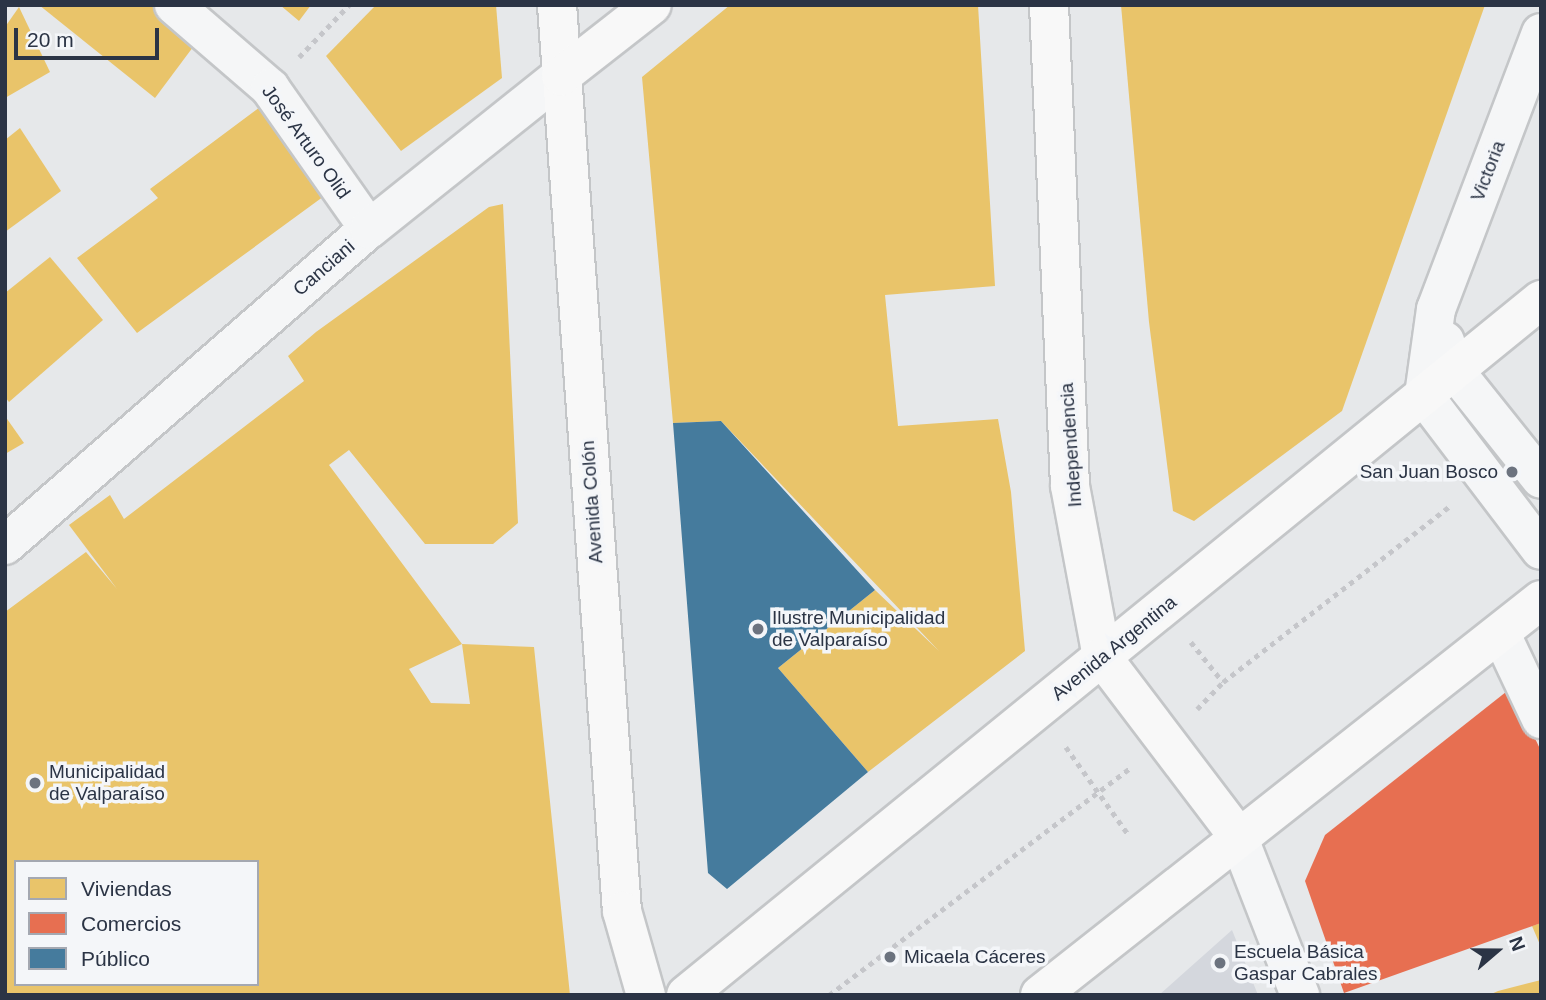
<!DOCTYPE html>
<meta charset="utf-8">
<style>
body{margin:0}
#map{position:relative;width:1546px;height:1000px;overflow:hidden;background:#e6e8ea;font-family:Helvetica,sans-serif}
div>[style]{position:absolute}
.built>*{inset:0;background:#d4d7dd}
.homes>*{inset:0;background:#e9c46a}
.shops>*{inset:0;background:#e76f51}
.public>*{inset:0;background:#457b9d}
.path>*{height:4.5px;margin-top:-2.25px;transform-origin:0;background:repeating-linear-gradient(90deg,#c5c6ca 0 5px,transparent 0 10px)}
.roads{filter:drop-shadow(2px 0 #c4c6c8) drop-shadow(-2px 0 #c4c6c8) drop-shadow(0 2px #c4c6c8) drop-shadow(0 -2px #c4c6c8)}
.minor>*{height:38px;margin:-19px;padding:0 19px;transform-origin:19px;border-radius:19px;background:#f5f6f7}
.major>*{height:38px;margin:-19px;padding:0 19px;transform-origin:19px;border-radius:19px;background:#f8f8f8}
.dots>*{width:19px;height:19px;translate:-50% -50%;box-sizing:border-box;border:4px solid #f4f6f9;border-radius:50%}
span{translate:-50% -50%;white-space:nowrap;text-align:center;line-height:1.15;-webkit-text-stroke:7px #f4f6f9;paint-order:stroke}
.street-label{font-size:19px;color:#2b3445}
.poi-label{font-size:19px;color:#2b3445}
.right{translate:-100% -50%;text-align:right}
.left{translate:0 -50%;text-align:left}
.frame{position:absolute;inset:0;border:7px solid #2b3445;pointer-events:none}
.legend{position:absolute;left:14px;top:860px;width:245px;height:126px;box-sizing:border-box;background:#f4f6f9;border:2px solid #a4a8b1;margin:0;padding:9px 12px;list-style:none;font-size:21px;color:#2b3445}
.legend li{display:flex;align-items:center;gap:14px;height:35px}
.legend b{width:35px;border:2px solid #a4a8b1}
.north{position:absolute;left:1462px;top:916px;width:70px;height:70px;-webkit-text-stroke:5px #f4f6f9;paint-order:stroke;rotate:70deg;font-size:19px;font-weight:700;line-height:28px;text-align:center;color:#2b3445}
.north::after{content:'';display:block;margin:auto;width:24px;height:32px;background:#2b3445;clip-path:polygon(50% 0,100% 100%,50% 72%,0 100%)}
.scale{position:absolute;left:14px;top:28px;width:145px;height:32px;box-sizing:border-box;border:4px solid #2b3445;border-top:0;padding-left:9px;font-size:21px;line-height:24px;white-space:nowrap;color:#2b3445;-webkit-text-stroke:5px #f4f6f9;paint-order:stroke}
</style>
<div id="map">
<div class="built">
<div style="clip-path:polygon(1232px 930px,1258px 995px,1159px 995px)"></div>
</div>
<div class="homes">
<div style="clip-path:polygon(39px 5px,151px 5px,199px 39px,155px 98px)"></div>
<div style="clip-path:polygon(280px 5px,311px 5px,299px 21px)"></div>
<div style="clip-path:polygon(376px 5px,496px 5px,502px 78px,401px 151px,326px 56px)"></div>
<div style="clip-path:polygon(730px 5px,978px 5px,995px 286px,885px 295px,898px 426px,998px 419px,1011px 492px,1025px 651px,868px 772px,778px 668px,875px 590px,939px 651px,721px 421px,673px 423px,642px 77px)"></div>
<div style="clip-path:polygon(1121px 5px,1485px 5px,1342px 411px,1194px 521px,1173px 511px,1149px 322px)"></div>
<div style="clip-path:polygon(19px 7px,50px 72px,5px 98px,5px 27px)"></div>
<div style="clip-path:polygon(264px 104px,331px 191px,137px 333px,77px 258px,158px 198px,150px 189px)"></div>
<div style="clip-path:polygon(20px 128px,61px 191px,5px 232px,5px 140px)"></div>
<div style="clip-path:polygon(evenodd,503px 204px,518px 523px,493px 544px,425px 544px,349px 450px,329px 465px,462px 644px,534px 647px,570px 995px,5px 995px,5px 612px,86px 552px,117px 589px,69px 525px,110px 495px,124px 519px,304px 381px,288px 356px,316px 332px,489px 207px,503px 204px,462px 644px,470px 704px,431px 703px,409px 669px,462px 644px,503px 204px,16px 862px,257px 862px,257px 984px,16px 984px,16px 862px)"></div>
<div style="clip-path:polygon(50px 257px,103px 320px,9px 402px,5px 397px,5px 293px)"></div>
<div style="clip-path:polygon(5px 416px,24px 443px,5px 454px)"></div>
<div style="clip-path:polygon(1541px 923px,1541px 947px,1532px 926px)"></div>
<div style="clip-path:polygon(1541px 980px,1541px 995px,1489px 995px,1498px 991px)"></div>
</div>
<div class="shops">
<div style="clip-path:polygon(1511px 688px,1541px 751px,1541px 923px,1344px 993px,1305px 881px,1325px 835px)"></div>
</div>
<div class="public">
<div style="clip-path:polygon(721px 421px,875px 590px,778px 668px,868px 772px,727px 889px,708px 873px,673px 423px)"></div>
</div>
<div class="path">
<div style="left:299px;top:57px;width:72px;rotate:-46.1deg"></div>
<div style="left:1191px;top:642px;width:51px;rotate:51.3deg"></div>
<div style="left:1197px;top:709px;width:37px;rotate:-46deg"></div>
<div style="left:1223px;top:682px;width:289px;rotate:-37.8deg"></div>
<div style="left:1066px;top:747px;width:107px;rotate:54.5deg"></div>
<div style="left:829px;top:995px;width:377px;rotate:-37deg"></div>
</div>
<div class="roads">
<div class="minor">
<div style="left:174px;top:5px;width:127px;rotate:40.8deg"></div>
<div style="left:270px;top:88px;width:172px;rotate:54.9deg"></div>
<div style="left:1541px;top:33px;width:295px;rotate:110.8deg"></div>
<div style="left:1436px;top:309px;width:88px;rotate:97.9deg"></div>
<div style="left:1424px;top:396px;width:193px;rotate:52.8deg"></div>
<div style="left:1445px;top:341px;width:30px;rotate:73deg"></div>
<div style="left:1454px;top:370px;width:139px;rotate:51.4deg"></div>
<div style="left:5px;top:545px;width:482px;rotate:-41deg"></div>
<div style="left:369px;top:229px;width:246px;rotate:-38.6deg"></div>
<div style="left:1501px;top:634px;width:94px;rotate:64.8deg"></div>
<div style="left:1238px;top:836px;width:171px;rotate:68.7deg"></div>
</div>
<div class="major">
<div style="left:557px;top:5px;width:908px;rotate:85.9deg"></div>
<div style="left:622px;top:911px;width:87px;rotate:74.1deg"></div>
<div style="left:1049px;top:5px;width:481px;rotate:87.5deg"></div>
<div style="left:1070px;top:486px;width:174px;rotate:79.4deg"></div>
<div style="left:1102px;top:657px;width:225px;rotate:52.8deg"></div>
<div style="left:561px;top:76px;width:115px;rotate:-38deg"></div>
<div style="left:686px;top:995px;width:1102px;rotate:-39.11deg"></div>
<div style="left:1040px;top:995px;width:638px;rotate:-38.25deg"></div>
</div>
</div>
<div class="dots">
<div style="left:1512px;top:472px;background:#6c737f"></div>
<div style="left:758px;top:629px;background:#6c737f"></div>
<div style="left:35px;top:783px;background:#6c737f"></div>
<div style="left:890px;top:957px;background:#6c737f"></div>
<div style="left:1220px;top:963px;background:#6c737f"></div>
</div>
<div class="street-label">
<span style="left:306px;top:142px;rotate:54deg">José Arturo Olid</span>
<span style="left:1488px;top:171px;rotate:-69deg">Victoria</span>
<span style="left:324px;top:268px;rotate:-41deg">Canciani</span>
<span style="left:1071px;top:445px;rotate:-94deg">Independencia</span>
<span style="left:592px;top:502px;rotate:-94deg">Avenida Colón</span>
<span style="left:1114px;top:648px;rotate:-39deg">Avenida Argentina</span>
</div>
<div class="poi-label">
<span class="right" style="left:1498px;top:472px">San Juan Bosco</span>
<span class="left" style="left:772px;top:629px">Ilustre Municipalidad<br>de Valparaíso</span>
<span class="left" style="left:49px;top:783px">Municipalidad<br>de Valparaíso</span>
<span class="left" style="left:1234px;top:963px">Escuela Básica<br>Gaspar Cabrales</span>
<span class="left" style="left:904px;top:957px">Micaela Cáceres</span>
</div>
<div class="frame"></div>
<ul class="legend">
<li><b style="height:19px;background:#e9c46a"></b>Viviendas</li>
<li><b style="height:19px;background:#e76f51"></b>Comercios</li>
<li><b style="height:19px;background:#457b9d"></b>Público</li>
</ul>
<div class="north">N</div>
<div class="scale">20 m</div>
</div>
